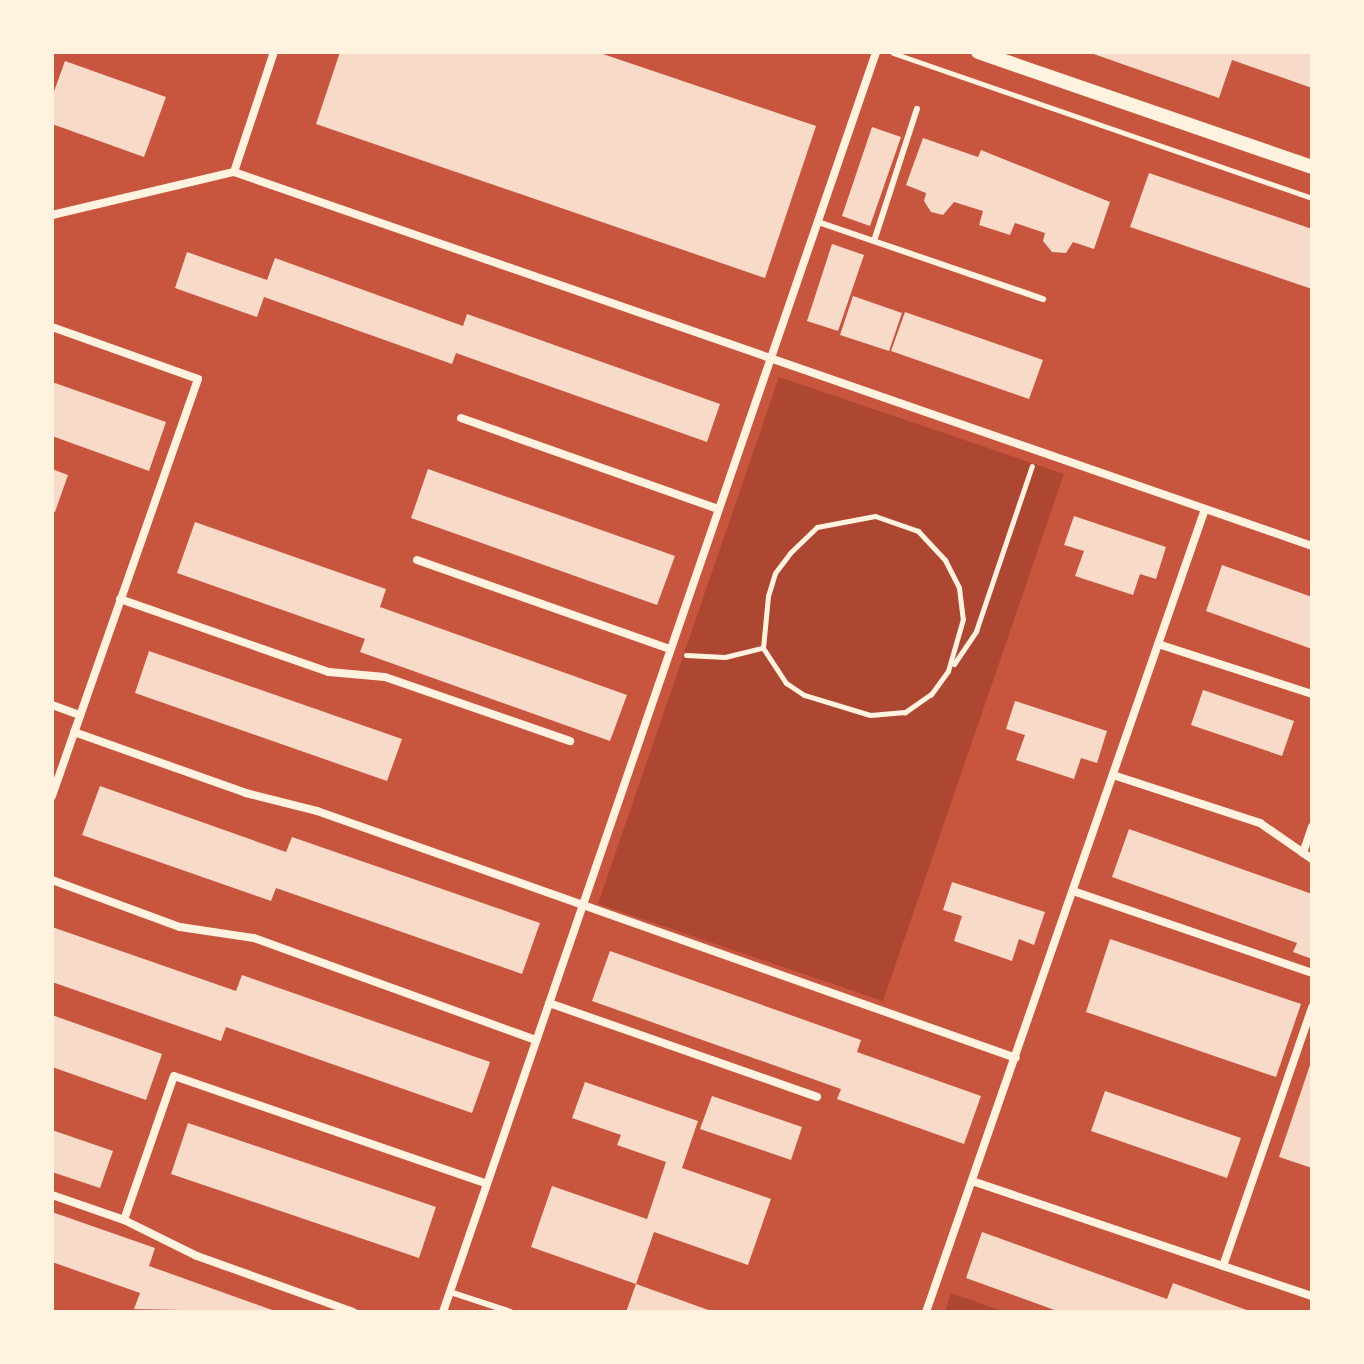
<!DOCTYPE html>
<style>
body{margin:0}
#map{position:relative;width:1364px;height:1364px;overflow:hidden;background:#c8553d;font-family:Barlow,sans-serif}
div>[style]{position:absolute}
.green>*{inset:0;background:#ae4732}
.building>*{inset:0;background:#f7dbc8}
.path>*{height:5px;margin:-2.5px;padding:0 2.5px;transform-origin:2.5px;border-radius:2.5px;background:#fff3e0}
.service>*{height:6px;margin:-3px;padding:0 3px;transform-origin:3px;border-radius:3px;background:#fff3e0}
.minor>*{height:8px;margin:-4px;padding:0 4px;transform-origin:4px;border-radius:4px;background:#fff3e0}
.tertiary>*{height:14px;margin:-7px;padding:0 7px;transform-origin:7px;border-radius:7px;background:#fff3e0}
span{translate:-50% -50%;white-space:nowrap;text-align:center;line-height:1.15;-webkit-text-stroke:6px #fff3e0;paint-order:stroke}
.frame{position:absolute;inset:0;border:54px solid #fff3e0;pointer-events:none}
</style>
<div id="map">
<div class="green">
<div style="clip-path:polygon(779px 377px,1064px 474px,883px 1001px,598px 904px)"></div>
<div style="clip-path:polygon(951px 1293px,1005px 1312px,945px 1312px)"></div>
</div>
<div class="building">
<div style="clip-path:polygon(340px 52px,597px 52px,816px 126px,765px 278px,316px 124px)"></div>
<div style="clip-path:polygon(1088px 52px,1312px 52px,1312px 88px,1232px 60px,1219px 98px)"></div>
<div style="clip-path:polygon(65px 61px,166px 97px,144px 157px,52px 124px,52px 97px)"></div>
<div style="clip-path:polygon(872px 127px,901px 137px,870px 226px,842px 216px)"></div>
<div style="clip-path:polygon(923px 138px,978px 157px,981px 150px,1110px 202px,1094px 249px,1073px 242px,1066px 253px,1052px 252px,1043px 241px,1045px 233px,1015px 223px,1010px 235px,979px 225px,983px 211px,954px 202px,943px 215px,931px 212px,924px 201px,926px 193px,906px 185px)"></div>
<div style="clip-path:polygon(1149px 173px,1312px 229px,1312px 289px,1130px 227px)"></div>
<div style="clip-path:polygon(832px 244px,864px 255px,838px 331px,807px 321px)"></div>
<div style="clip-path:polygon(187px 252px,267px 280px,275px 258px,463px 326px,467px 314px,720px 404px,707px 442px,456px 353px,452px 364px,264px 297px,257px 317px,175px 288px)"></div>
<div style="clip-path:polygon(853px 296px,902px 313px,889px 351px,840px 335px)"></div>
<div style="clip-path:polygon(905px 312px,1043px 360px,1029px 399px,891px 351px)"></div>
<div style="clip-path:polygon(52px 382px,166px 422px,149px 471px,52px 436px)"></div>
<div style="clip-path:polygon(52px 469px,68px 475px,55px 512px,52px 511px)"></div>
<div style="clip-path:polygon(428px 469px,675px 556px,657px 605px,411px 518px)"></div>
<div style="clip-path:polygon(1074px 516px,1166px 547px,1156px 579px,1140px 574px,1133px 595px,1075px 576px,1084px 551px,1064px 545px)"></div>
<div style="clip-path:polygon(195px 522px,386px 589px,380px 607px,627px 695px,610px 741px,360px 652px,365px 639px,177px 573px)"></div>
<div style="clip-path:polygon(1222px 565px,1312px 597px,1312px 649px,1206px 611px)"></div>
<div style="clip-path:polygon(149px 651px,402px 739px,387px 781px,135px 693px)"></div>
<div style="clip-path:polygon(1203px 690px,1294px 721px,1282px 756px,1191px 725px)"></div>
<div style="clip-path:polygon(1015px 701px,1107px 731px,1097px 763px,1081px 758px,1074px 779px,1016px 760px,1025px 735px,1006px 729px)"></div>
<div style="clip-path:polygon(100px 786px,286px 852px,292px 837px,540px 923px,522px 974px,276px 888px,271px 901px,82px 835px)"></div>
<div style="clip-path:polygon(1129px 829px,1312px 894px,1312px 959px,1293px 952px,1297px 943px,1112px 877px)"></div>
<div style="clip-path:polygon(952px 882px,1045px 912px,1034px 945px,1019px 939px,1012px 961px,954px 941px,962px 916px,943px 910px)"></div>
<div style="clip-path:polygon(52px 927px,236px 991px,242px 975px,490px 1062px,472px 1113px,226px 1027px,221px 1041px,52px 982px)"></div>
<div style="clip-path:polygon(1110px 939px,1301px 1004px,1276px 1077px,1086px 1012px)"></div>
<div style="clip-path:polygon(610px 951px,861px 1040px,857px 1052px,981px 1096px,964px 1144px,837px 1099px,841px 1089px,592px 1001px)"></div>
<div style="clip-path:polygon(52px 1015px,162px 1054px,146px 1100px,52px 1067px)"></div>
<div style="clip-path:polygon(1311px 1062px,1312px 1062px,1312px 1168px,1279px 1157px)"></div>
<div style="clip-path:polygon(585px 1082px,698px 1121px,682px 1168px,771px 1199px,748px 1265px,654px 1232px,636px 1284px,531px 1247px,552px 1186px,647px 1219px,666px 1162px,617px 1145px,621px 1135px,572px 1118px)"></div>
<div style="clip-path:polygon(1105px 1091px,1241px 1138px,1227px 1178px,1091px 1131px)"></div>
<div style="clip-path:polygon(712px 1096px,802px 1127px,791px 1160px,700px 1129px)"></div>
<div style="clip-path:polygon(188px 1123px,436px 1207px,419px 1258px,171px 1174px)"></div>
<div style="clip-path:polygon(52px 1130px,113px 1151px,100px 1188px,52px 1172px)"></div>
<div style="clip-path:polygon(52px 1212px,155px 1248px,149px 1266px,278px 1312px,134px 1309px,140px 1293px,52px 1262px)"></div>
<div style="clip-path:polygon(982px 1232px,1167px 1299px,1173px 1283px,1252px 1312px,1060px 1312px,966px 1278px)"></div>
<div style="clip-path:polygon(636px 1284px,714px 1312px,626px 1312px)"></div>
</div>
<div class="path">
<div style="left:893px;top:53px;width:443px;rotate:19.1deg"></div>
<div style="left:875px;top:516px;width:46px;rotate:19.2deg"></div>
<div style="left:918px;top:531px;width:40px;rotate:47deg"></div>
<div style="left:945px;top:560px;width:31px;rotate:63deg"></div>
<div style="left:959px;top:588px;width:31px;rotate:83deg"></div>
<div style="left:963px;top:619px;width:54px;rotate:106.1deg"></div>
<div style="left:948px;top:671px;width:29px;rotate:126deg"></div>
<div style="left:931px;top:694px;width:32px;rotate:145deg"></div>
<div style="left:905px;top:712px;width:35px;rotate:175deg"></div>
<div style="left:870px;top:715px;width:69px;rotate:-163.1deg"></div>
<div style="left:804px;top:695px;width:22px;rotate:-146deg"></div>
<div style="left:786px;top:683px;width:42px;rotate:-123.3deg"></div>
<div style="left:763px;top:648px;width:52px;rotate:-84.5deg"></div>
<div style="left:768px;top:596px;width:24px;rotate:-73deg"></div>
<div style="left:775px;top:573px;width:26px;rotate:-53deg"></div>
<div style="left:791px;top:552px;width:36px;rotate:-44deg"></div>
<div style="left:817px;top:527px;width:59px;rotate:-10.7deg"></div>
<div style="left:686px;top:655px;width:39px;rotate:3deg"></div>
<div style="left:725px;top:657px;width:38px;rotate:-14deg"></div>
<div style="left:954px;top:664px;width:40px;rotate:-56deg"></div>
<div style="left:976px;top:631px;width:174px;rotate:-71.3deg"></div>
</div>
<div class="service">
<div style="left:818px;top:222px;width:238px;rotate:18.9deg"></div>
<div style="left:874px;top:241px;width:139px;rotate:-72deg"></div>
<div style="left:450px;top:1292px;width:64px;rotate:18.2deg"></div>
</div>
<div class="minor">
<div style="left:234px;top:172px;width:1141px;rotate:19.13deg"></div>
<div style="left:234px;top:172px;width:126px;rotate:-71.6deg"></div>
<div style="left:52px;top:215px;width:187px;rotate:-13.3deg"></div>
<div style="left:52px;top:327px;width:155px;rotate:19.6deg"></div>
<div style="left:198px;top:379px;width:442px;rotate:109.3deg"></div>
<div style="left:461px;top:418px;width:273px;rotate:19.5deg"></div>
<div style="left:417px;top:560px;width:268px;rotate:19.4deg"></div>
<div style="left:120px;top:599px;width:221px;rotate:19.3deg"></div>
<div style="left:329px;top:672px;width:56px;rotate:5.1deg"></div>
<div style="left:385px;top:677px;width:196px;rotate:19.1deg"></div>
<div style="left:1158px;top:644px;width:162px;rotate:18deg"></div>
<div style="left:52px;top:705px;width:30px;rotate:20deg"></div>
<div style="left:74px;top:732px;width:182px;rotate:19.5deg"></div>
<div style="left:246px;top:793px;width:73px;rotate:14.2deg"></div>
<div style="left:317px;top:811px;width:741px;rotate:19.46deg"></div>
<div style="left:1113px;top:775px;width:155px;rotate:18.1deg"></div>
<div style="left:1260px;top:823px;width:63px;rotate:34.7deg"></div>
<div style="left:1303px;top:853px;width:28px;rotate:-71deg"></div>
<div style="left:52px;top:880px;width:136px;rotate:20.2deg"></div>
<div style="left:180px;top:927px;width:75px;rotate:8.5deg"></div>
<div style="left:254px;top:938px;width:300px;rotate:19.9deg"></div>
<div style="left:1073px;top:891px;width:253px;rotate:18.9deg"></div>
<div style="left:549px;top:1003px;width:284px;rotate:19.3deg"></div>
<div style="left:972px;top:1181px;width:359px;rotate:18.7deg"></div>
<div style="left:52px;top:1195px;width:76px;rotate:19.1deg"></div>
<div style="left:124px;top:1220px;width:81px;rotate:26.3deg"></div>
<div style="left:197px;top:1256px;width:166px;rotate:19.7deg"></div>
<div style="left:124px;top:1220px;width:152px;rotate:-70.9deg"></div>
<div style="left:174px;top:1076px;width:331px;rotate:19deg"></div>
<div style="left:1223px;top:1266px;width:274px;rotate:-71deg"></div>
<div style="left:443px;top:1312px;width:1332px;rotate:-71.03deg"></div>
<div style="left:926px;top:1312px;width:850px;rotate:-70.84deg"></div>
</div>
<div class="tertiary">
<div style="left:978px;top:52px;width:353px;rotate:19deg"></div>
</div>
<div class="frame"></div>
</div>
